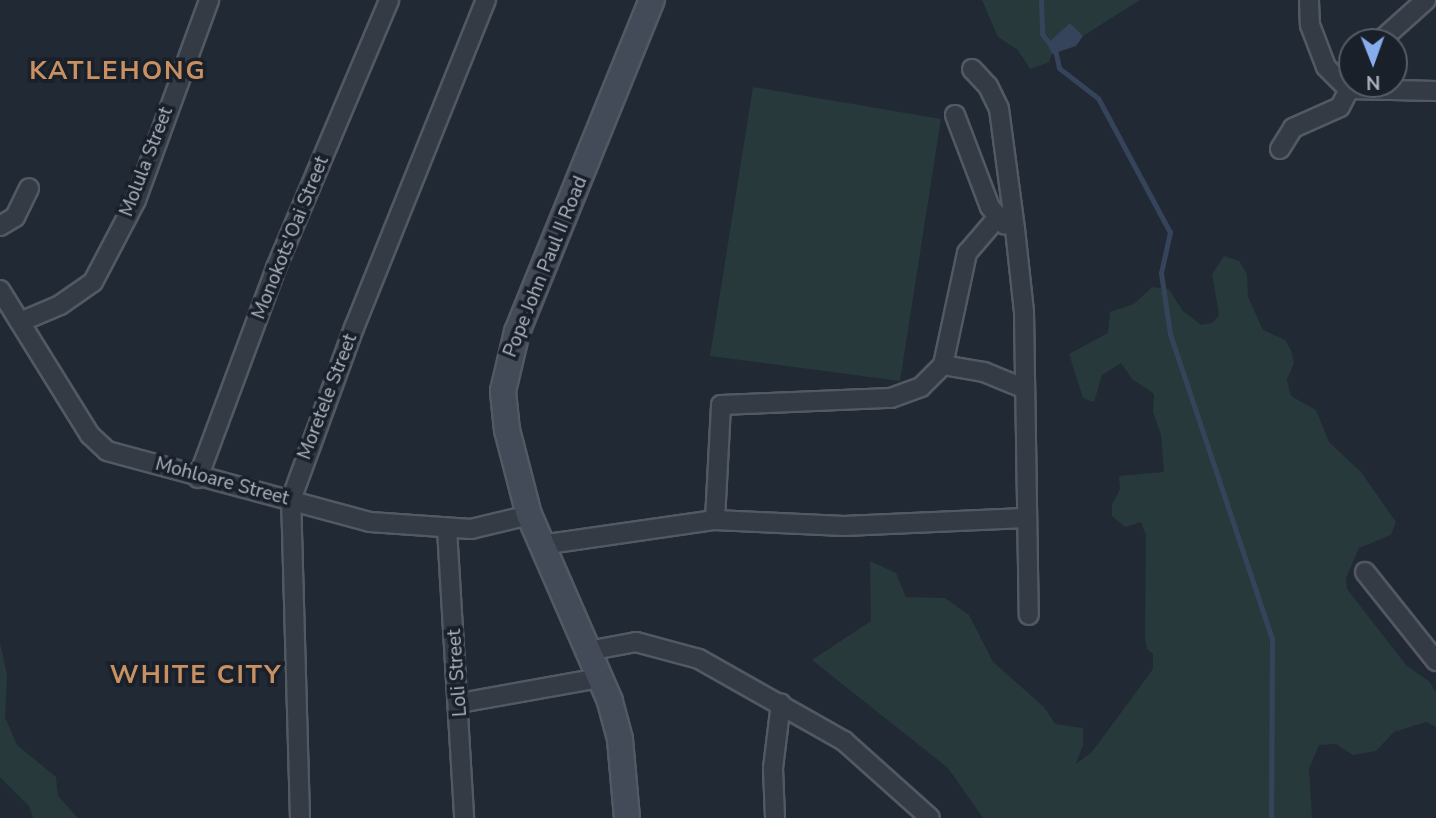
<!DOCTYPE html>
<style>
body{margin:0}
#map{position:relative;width:1436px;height:818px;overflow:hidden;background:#212934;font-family:"Nunito Sans",sans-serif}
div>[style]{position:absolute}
.green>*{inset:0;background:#27393a}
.water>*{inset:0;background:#36445b}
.stream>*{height:5px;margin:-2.5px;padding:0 2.5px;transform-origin:2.5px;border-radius:2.5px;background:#36445b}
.roads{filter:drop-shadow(2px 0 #525963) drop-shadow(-2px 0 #525963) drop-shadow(0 2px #525963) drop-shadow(0 -2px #525963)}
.minor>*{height:18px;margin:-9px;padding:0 9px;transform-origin:9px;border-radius:9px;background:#343b45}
.secondary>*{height:24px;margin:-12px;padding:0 12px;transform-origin:12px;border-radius:12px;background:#434a58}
span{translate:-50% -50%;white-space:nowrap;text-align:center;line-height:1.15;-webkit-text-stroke:7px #1a202a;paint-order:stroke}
.street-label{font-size:19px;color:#aeb6c2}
.district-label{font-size:26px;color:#c99162;font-weight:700;letter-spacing:2px}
.north{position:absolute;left:1338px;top:28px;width:70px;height:70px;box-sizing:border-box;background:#1a202a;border:2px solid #555c67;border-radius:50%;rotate:179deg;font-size:19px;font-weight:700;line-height:28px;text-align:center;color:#aeb6c2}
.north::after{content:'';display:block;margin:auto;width:24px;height:32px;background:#87adee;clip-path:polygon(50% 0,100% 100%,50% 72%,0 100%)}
</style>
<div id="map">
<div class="green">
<div style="clip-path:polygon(982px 0,1140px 0,1083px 36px,1071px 24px,1047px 44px,1052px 54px,1049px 62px,1030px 69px,1018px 50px,998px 37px)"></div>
<div style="clip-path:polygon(753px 87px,941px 119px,900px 381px,710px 356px)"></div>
<div style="clip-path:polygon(1224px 256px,1239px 261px,1247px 274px,1248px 297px,1263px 330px,1285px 340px,1291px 350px,1294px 363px,1287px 380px,1291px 396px,1316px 410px,1329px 442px,1361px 472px,1396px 522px,1391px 535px,1359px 548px,1346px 578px,1347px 589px,1407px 666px,1430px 682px,1436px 693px,1436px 727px,1426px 722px,1394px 732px,1376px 751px,1353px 755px,1336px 744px,1319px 745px,1309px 769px,1312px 818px,983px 818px,948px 768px,812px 660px,871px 621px,870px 561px,896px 573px,906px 597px,945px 598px,969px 615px,993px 662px,1044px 707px,1055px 724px,1083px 728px,1083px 745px,1076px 764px,1092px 752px,1153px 669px,1153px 654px,1147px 649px,1145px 638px,1146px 535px,1141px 522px,1125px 527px,1112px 516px,1112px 504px,1120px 489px,1119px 476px,1164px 472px,1161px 435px,1153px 412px,1154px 394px,1132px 379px,1121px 363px,1102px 375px,1094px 402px,1083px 398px,1069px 354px,1108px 333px,1110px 312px,1134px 304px,1152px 287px,1169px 289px,1182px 310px,1201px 325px,1212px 323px,1219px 315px,1212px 274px)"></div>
<div style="clip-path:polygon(0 643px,7px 675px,5px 717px,17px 745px,56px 777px,58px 796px,78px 818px,33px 818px,29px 806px,0 777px)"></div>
</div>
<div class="water">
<div style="clip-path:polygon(1070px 23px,1083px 36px,1076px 46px,1052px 54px,1047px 44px)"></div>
</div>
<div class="stream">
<div style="left:1041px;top:0;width:34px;rotate:88deg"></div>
<div style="left:1042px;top:34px;width:21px;rotate:51deg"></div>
<div style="left:1055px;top:50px;width:18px;rotate:77deg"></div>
<div style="left:1059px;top:68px;width:49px;rotate:37.6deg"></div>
<div style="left:1098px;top:98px;width:152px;rotate:61.8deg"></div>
<div style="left:1170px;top:232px;width:42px;rotate:102.4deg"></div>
<div style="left:1161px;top:273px;width:62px;rotate:81.6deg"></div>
<div style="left:1170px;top:334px;width:321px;rotate:71.5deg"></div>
<div style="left:1272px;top:638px;width:180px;rotate:90.3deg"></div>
</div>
<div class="roads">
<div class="minor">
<div style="left:1309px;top:0;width:25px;rotate:88deg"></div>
<div style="left:1310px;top:25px;width:45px;rotate:69.1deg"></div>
<div style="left:1326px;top:67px;width:31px;rotate:45deg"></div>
<div style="left:1348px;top:89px;width:88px;rotate:1.3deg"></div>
<div style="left:1379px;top:42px;width:63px;rotate:-41.8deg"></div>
<div style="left:972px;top:69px;width:23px;rotate:47deg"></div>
<div style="left:988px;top:86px;width:25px;rotate:64deg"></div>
<div style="left:999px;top:109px;width:121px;rotate:82.4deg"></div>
<div style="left:1015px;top:229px;width:83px;rotate:83.8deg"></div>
<div style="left:1024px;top:312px;width:303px;rotate:89.1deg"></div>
<div style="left:955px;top:115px;width:98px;rotate:69.2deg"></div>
<div style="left:990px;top:207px;width:23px;rotate:50deg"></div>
<div style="left:1280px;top:149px;width:25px;rotate:-58deg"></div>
<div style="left:1293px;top:128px;width:51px;rotate:-24.1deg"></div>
<div style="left:1340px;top:107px;width:27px;rotate:-63deg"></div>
<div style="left:0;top:226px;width:17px;rotate:-31deg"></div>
<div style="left:15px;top:217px;width:32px;rotate:-64deg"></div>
<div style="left:0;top:290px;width:171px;rotate:58.2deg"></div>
<div style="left:90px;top:435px;width:23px;rotate:43deg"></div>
<div style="left:107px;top:451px;width:272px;rotate:15.1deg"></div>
<div style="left:370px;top:522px;width:101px;rotate:4deg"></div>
<div style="left:471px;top:529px;width:60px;rotate:-13.6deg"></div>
<div style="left:20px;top:322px;width:43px;rotate:-23deg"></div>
<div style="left:60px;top:305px;width:40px;rotate:-34.9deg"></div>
<div style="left:93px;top:282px;width:93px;rotate:-62.3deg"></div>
<div style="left:136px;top:200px;width:213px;rotate:-69.9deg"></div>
<div style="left:943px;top:365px;width:42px;rotate:9.7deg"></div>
<div style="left:984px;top:372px;width:42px;rotate:22.3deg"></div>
<div style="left:198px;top:478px;width:224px;rotate:-69.6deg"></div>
<div style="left:276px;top:268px;width:291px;rotate:-67.1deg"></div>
<div style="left:715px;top:520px;width:115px;rotate:-87deg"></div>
<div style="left:721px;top:405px;width:170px;rotate:-2.4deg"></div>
<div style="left:891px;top:398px;width:32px;rotate:-20deg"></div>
<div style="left:921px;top:387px;width:31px;rotate:-45deg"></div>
<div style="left:943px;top:365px;width:115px;rotate:-77.9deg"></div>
<div style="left:967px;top:253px;width:46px;rotate:-49.4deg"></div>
<div style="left:447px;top:529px;width:289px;rotate:86.6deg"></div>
<div style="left:541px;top:545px;width:176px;rotate:-8.2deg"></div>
<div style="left:715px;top:520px;width:129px;rotate:2.7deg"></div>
<div style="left:844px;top:526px;width:181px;rotate:-2.5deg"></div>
<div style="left:1365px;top:572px;width:114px;rotate:51.4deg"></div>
<div style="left:588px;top:651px;width:49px;rotate:-10.6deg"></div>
<div style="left:636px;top:642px;width:65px;rotate:15.1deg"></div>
<div style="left:699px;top:659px;width:167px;rotate:29.5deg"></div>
<div style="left:844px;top:741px;width:115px;rotate:41.8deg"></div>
<div style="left:460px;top:703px;width:141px;rotate:-10.2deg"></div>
<div style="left:300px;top:818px;width:318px;rotate:-91.6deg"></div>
<div style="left:291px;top:500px;width:183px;rotate:-69.9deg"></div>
<div style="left:354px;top:328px;width:354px;rotate:-68.1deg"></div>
<div style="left:775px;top:818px;width:50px;rotate:-92.3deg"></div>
<div style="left:773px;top:768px;width:65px;rotate:-83deg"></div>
</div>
<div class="secondary">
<div style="left:627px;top:818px;width:79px;rotate:-95.1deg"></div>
<div style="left:620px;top:739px;width:39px;rotate:-105deg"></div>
<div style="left:610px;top:701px;width:203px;rotate:-113.5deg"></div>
<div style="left:529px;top:515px;width:88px;rotate:-104.5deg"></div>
<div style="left:507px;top:430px;width:39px;rotate:-96deg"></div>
<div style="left:503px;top:391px;width:61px;rotate:-76.7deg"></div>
<div style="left:517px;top:332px;width:358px;rotate:-67.9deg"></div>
</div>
</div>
<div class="street-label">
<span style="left:147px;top:162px;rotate:-69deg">Molula Street</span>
<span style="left:291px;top:238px;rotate:-68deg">Monokots'Oai Street</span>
<span style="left:546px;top:267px;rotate:-68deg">Pope John Paul II Road</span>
<span style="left:328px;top:397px;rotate:-69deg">Moretele Street</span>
<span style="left:222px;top:482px;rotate:15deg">Mohloare Street</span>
<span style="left:458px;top:673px;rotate:-94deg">Loli Street</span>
</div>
<div class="district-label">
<span style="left:118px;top:71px">KATLEHONG</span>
<span style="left:196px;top:675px">WHITE CITY</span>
</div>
<div class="north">N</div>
</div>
